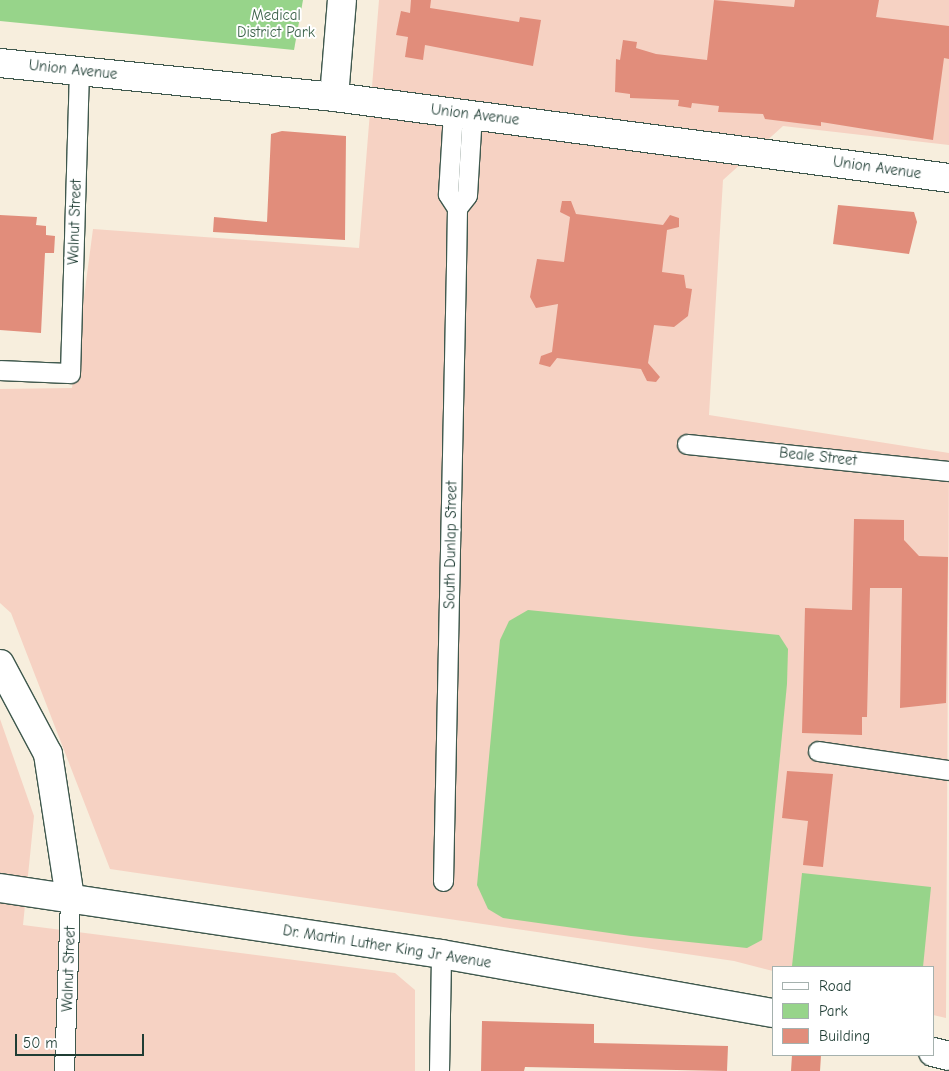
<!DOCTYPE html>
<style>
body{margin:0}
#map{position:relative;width:949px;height:1071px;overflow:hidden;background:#f7eedd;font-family:"Comic Neue",sans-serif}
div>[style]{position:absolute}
.built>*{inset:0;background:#f6d2c3}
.green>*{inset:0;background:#97d48a}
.building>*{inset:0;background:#e18d7b}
.roads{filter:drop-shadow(1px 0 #3f584d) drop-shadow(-1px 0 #3f584d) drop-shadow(0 1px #3f584d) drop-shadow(0 -1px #3f584d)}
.street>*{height:19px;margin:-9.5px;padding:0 9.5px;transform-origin:9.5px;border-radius:9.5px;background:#fff}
.secondary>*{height:28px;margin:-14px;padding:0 14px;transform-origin:14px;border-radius:14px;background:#fff}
.primary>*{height:28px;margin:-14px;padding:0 14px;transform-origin:14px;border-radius:14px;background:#fff}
span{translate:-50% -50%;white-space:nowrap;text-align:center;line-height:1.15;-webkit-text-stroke:4px #fff;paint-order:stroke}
.park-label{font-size:15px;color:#3d634a}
.street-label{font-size:15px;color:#1f3d34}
.legend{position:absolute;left:772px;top:966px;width:162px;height:90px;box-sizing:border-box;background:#fff;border:1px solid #a5b1ae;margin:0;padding:6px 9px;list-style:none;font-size:15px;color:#1f3d34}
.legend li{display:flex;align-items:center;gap:10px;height:25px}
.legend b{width:25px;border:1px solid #a5b1ae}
.scale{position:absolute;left:15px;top:1034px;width:129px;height:22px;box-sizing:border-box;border:2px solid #1f3d34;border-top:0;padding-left:6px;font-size:15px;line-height:18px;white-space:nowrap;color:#1f3d34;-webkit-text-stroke:4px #fff;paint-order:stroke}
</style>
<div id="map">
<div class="built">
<div style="clip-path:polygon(379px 0,949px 0,949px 145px,783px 126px,723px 180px,709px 415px,949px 453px,946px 1018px,933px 1015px,933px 967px,773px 967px,773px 971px,734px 961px,110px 869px,11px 613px,0 603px,0 389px,72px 388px,93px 229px,359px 248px)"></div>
<div style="clip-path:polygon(0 719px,34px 816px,23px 925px,395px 973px,415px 990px,415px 1071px,0 1071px)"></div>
</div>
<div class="green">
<div style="clip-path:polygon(0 0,303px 0,294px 50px,0 21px)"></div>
<div style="clip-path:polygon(528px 610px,779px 635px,788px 649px,787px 684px,762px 940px,747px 948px,631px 936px,503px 918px,488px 909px,477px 885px,500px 640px,509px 621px)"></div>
<div style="clip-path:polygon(802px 873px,931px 887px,923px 967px,792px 966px)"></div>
</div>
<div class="building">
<div style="clip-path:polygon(411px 0,431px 0,430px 8px,519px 22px,520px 17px,541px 20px,533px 66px,425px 45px,423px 60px,405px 57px,408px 37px,396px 35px,401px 11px,410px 13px)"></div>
<div style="clip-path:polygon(714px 0,794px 7px,795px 0,879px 0,876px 17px,949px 26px,949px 59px,944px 58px,933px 140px,821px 122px,821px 126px,765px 119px,763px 114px,718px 112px,719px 106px,692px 103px,691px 108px,678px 106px,679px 100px,630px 98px,630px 94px,615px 92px,616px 59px,620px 60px,623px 40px,637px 42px,636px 48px,656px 54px,707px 60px)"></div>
<div style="clip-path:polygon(282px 131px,346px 136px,345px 240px,213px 232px,214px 217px,267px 222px,271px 134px)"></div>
<div style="clip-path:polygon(562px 201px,571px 201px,576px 214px,663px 225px,670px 215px,679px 218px,679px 227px,667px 230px,662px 272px,684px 275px,686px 288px,692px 289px,688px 316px,674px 327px,654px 325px,648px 363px,660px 377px,656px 382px,647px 381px,641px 369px,557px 358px,550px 367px,539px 364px,541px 356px,552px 352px,558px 304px,536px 308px,530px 297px,537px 259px,564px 262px,570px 217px,560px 212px)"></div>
<div style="clip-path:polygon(838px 205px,914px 212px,917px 222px,909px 254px,833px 244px)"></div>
<div style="clip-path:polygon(0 215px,37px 217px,36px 225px,46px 226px,46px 235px,55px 236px,54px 253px,45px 253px,41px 333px,0 330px)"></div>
<div style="clip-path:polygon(854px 519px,904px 520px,904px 540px,919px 556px,948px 557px,946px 703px,900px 708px,902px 588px,870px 588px,867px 717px,862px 717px,862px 735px,802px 733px,805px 608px,852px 610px)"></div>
<div style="clip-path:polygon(787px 771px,833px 774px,823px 867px,803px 865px,808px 821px,782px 818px)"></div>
<div style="clip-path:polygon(482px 1021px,594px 1024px,594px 1043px,728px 1046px,727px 1071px,525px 1067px,524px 1071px,481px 1071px)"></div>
<div style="clip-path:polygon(792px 1055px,821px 1055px,820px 1071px,791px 1071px)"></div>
</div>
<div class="roads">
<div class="street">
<div style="left:457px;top:208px;width:16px;rotate:-52deg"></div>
<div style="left:467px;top:195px;width:81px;rotate:-86.5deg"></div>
<div style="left:0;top:370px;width:70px;rotate:2.5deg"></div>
<div style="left:70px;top:373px;width:302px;rotate:-88.3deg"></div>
<div style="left:687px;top:444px;width:263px;rotate:5.9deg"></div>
<div style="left:818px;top:751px;width:132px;rotate:8.3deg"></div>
<div style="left:443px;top:881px;width:615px;rotate:-88.79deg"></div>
<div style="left:456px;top:266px;width:58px;rotate:-89deg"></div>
<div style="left:457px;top:208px;width:17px;rotate:-123deg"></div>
<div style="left:448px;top:194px;width:82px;rotate:-86.5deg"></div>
<div style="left:64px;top:1071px;width:174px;rotate:-88deg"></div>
<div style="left:439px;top:1071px;width:117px;rotate:-89deg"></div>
</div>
<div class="secondary">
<div style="left:334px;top:97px;width:97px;rotate:-85.3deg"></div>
<div style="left:0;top:664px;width:102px;rotate:61.9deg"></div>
<div style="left:48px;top:754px;width:145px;rotate:81.3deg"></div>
</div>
<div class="primary">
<div style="left:0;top:63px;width:336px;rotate:5.8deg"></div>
<div style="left:334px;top:97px;width:620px;rotate:7.5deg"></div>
<div style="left:0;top:888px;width:446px;rotate:8.5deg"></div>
<div style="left:441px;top:954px;width:337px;rotate:10.1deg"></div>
<div style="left:933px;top:1052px;width:16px;rotate:14deg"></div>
</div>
</div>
<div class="park-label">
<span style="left:276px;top:24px">Medical<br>District Park</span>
</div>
<div class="street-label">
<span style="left:73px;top:70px;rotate:6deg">Union Avenue</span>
<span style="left:475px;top:115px;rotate:7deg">Union Avenue</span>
<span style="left:877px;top:168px;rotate:8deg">Union Avenue</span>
<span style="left:75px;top:222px;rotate:-88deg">Walnut Street</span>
<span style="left:818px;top:457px;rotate:6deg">Beale Street</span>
<span style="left:451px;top:545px;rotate:-89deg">South Dunlap Street</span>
<span style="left:387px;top:947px;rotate:9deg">Dr. Martin Luther King Jr Avenue</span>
<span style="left:69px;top:969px;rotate:-88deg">Walnut Street</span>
</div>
<ul class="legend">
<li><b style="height:6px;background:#fff"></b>Road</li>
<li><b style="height:14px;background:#97d48a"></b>Park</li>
<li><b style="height:14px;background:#e18d7b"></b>Building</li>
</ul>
<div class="scale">50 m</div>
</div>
